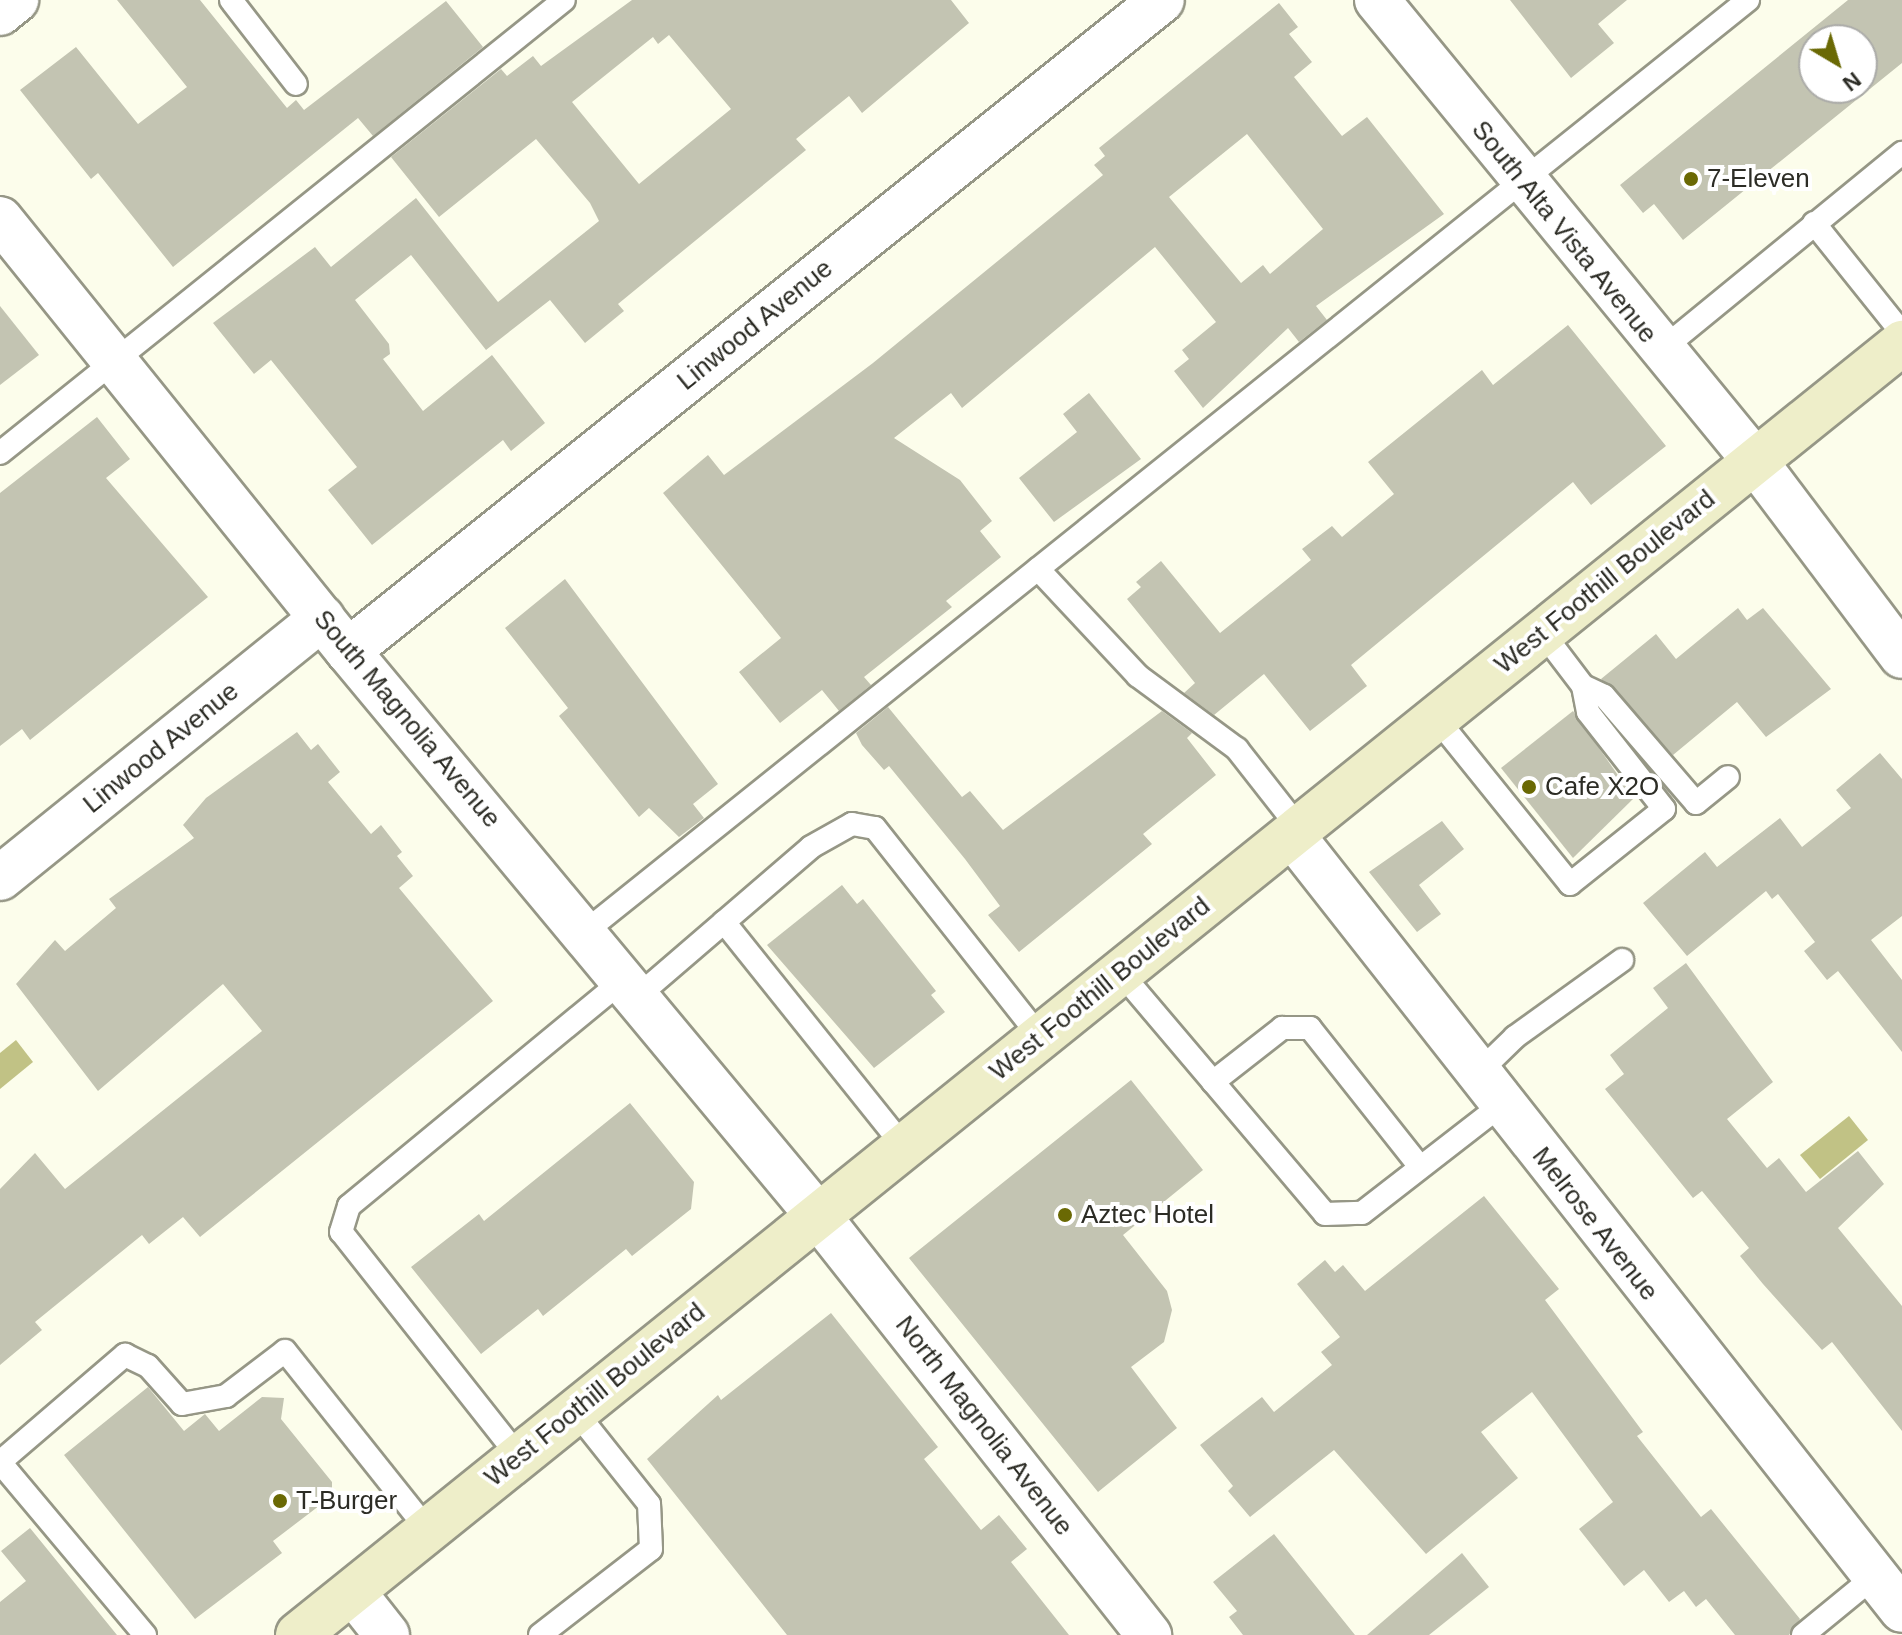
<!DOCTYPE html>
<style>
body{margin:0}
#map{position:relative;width:1902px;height:1635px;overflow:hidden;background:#fcfdeb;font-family:Arial,sans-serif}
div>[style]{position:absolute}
.water>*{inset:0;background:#c1c285}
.building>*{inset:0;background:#c3c4b2}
.roads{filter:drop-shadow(2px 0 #969786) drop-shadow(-2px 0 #969786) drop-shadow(0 2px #969786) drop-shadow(0 -2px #969786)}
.service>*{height:22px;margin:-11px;padding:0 11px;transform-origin:11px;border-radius:11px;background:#fff}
.minor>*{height:44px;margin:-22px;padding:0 22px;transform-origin:22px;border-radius:22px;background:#fff}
.tertiary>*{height:44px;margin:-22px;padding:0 22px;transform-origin:22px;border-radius:22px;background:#fff}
.secondary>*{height:44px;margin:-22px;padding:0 22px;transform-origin:22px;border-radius:22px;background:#eeeec9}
.dots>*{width:22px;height:22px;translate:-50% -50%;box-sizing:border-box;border:4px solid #fff;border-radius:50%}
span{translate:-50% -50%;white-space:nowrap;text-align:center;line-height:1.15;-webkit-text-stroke:8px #fff;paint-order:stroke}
.poi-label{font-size:26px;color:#2c2c25}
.left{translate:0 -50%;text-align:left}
.street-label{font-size:26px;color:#2c2c25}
.north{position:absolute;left:1798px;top:24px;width:80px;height:80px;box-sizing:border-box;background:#fff;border:2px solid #ababa8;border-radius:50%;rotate:142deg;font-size:22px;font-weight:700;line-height:32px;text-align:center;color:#2c2c25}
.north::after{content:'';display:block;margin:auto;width:28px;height:36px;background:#6a6904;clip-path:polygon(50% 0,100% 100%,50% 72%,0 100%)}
</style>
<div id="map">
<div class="water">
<div style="clip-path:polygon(16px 1040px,33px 1062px,0 1089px,0 1053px)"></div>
<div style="clip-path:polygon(1849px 1116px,1868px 1140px,1820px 1179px,1800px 1155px)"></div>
</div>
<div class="building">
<div style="clip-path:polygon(117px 0,200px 0,287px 108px,296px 100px,304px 110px,446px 1px,483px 47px,373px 136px,358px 118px,173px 267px,98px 173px,91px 179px,20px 90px,76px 47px,138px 124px,187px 87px)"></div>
<div style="clip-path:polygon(evenodd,632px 0,951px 0,969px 23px,862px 113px,849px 96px,796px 139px,806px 150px,618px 304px,624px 311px,585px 343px,550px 300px,486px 350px,411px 255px,355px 300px,389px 344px,390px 354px,383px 359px,423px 411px,492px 355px,545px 423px,511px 451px,503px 440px,372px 545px,328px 490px,357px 467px,271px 360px,254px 374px,213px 323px,315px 247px,331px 267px,416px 198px,498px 302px,599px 221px,590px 203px,536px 139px,439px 217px,391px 157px,501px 69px,507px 76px,533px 56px,541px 66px,632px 0,669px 35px,731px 109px,639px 184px,572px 102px,653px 37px,658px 44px,669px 35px)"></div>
<div style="clip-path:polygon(1510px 0,1627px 0,1598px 24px,1614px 43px,1571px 78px)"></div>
<div style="clip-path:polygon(evenodd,1848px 0,1902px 0,1902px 63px,1683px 240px,1654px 204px,1643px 213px,1620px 185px,1848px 0,1814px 40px,1862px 40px,1862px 88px,1814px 88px,1814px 40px)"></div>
<div style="clip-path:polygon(evenodd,1279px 3px,1298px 27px,1289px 34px,1312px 62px,1294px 77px,1342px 136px,1367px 117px,1444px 214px,1316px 306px,1327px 320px,1299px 342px,1288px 328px,1203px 408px,1174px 371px,1189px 359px,1182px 350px,1216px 322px,1155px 247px,962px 408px,951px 393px,894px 438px,960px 480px,992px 521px,980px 531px,1001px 557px,946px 601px,952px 607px,864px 677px,871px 685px,839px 711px,822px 690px,780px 723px,739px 672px,781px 638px,663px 493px,708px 455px,724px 475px,873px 363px,1103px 175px,1094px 165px,1105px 156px,1099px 148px,1279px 3px,1247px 134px,1323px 229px,1270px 274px,1263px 265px,1241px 283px,1169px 197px,1247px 134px)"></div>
<div style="clip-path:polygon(0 306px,39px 355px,0 385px)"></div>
<div style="clip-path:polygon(1568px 325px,1666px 446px,1591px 505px,1573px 482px,1351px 665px,1367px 686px,1310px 731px,1264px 674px,1214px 715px,1184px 693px,1195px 683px,1127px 599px,1141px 587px,1136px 582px,1161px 561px,1220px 633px,1311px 560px,1302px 549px,1332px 526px,1342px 537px,1394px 494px,1368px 462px,1482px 370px,1493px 385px)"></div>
<div style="clip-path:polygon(1089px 393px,1141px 459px,1054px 522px,1019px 478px,1077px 432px,1063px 414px)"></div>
<div style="clip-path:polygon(97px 417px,130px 459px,106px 478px,208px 597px,30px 740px,22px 729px,0 746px,0 493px)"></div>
<div style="clip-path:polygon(565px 579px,718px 784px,693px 804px,704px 818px,679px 837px,649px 808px,639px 817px,559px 716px,568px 708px,505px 628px)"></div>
<div style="clip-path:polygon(1738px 608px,1747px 620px,1763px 608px,1831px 689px,1766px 737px,1737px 702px,1673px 755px,1601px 679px,1656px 634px,1676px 659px)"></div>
<div style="clip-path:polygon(888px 707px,962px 797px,970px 791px,1003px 830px,1162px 711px,1192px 733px,1187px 738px,1216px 775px,1143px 834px,1152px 844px,1019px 952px,988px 915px,1000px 906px,965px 859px,889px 766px,884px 770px,862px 745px,856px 733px)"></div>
<div style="clip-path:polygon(1573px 711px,1634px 798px,1573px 858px,1501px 768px)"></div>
<div style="clip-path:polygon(297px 732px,311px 750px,318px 744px,340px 772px,328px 782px,371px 834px,381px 825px,402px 852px,397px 856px,413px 876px,399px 888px,493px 1001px,200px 1237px,183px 1217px,149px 1244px,142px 1235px,35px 1322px,42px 1330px,0 1365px,0 1189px,35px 1153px,65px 1189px,262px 1031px,223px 984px,98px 1091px,16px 984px,55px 940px,65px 951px,116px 908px,109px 899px,194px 838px,183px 825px,206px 798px)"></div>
<div style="clip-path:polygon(1880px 753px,1902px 779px,1902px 916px,1871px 940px,1902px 980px,1902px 1052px,1838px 971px,1827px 980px,1804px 951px,1815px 942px,1778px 894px,1772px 899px,1766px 891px,1687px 956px,1643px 903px,1705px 852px,1717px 867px,1780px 818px,1802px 847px,1851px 808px,1836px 790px)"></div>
<div style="clip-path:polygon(1442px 821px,1464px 849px,1419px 885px,1441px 914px,1417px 932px,1369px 872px)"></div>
<div style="clip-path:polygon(842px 885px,857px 904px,863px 899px,936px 991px,931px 995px,945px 1012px,874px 1068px,767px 945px)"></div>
<div style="clip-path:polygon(1686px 963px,1773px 1082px,1727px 1119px,1767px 1168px,1779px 1158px,1806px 1192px,1858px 1151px,1884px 1184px,1838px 1228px,1902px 1306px,1902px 1431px,1832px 1342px,1822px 1350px,1763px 1284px,1740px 1256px,1749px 1248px,1702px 1191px,1693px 1198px,1605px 1089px,1624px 1074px,1610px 1055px,1668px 1008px,1653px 988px)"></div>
<div style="clip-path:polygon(1131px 1080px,1203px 1170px,1123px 1235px,1167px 1291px,1172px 1310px,1164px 1342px,1131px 1367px,1177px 1428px,1098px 1492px,909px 1258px)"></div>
<div style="clip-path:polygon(630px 1103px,694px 1182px,691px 1209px,632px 1256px,626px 1249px,543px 1316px,538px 1309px,481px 1354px,411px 1267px,479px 1214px,484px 1221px)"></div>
<div style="clip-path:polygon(1484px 1196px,1559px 1289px,1545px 1300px,1643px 1432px,1637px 1436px,1701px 1517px,1711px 1509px,1800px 1619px,1789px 1635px,1735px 1635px,1706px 1599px,1696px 1607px,1684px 1591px,1669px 1602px,1644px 1570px,1624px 1586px,1579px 1529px,1613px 1502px,1532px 1392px,1481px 1432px,1518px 1478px,1426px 1554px,1334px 1450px,1250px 1517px,1228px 1491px,1233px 1486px,1200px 1445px,1262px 1397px,1274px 1412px,1332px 1365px,1321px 1352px,1340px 1337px,1297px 1284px,1325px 1260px,1335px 1272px,1343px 1265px,1365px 1291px)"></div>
<div style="clip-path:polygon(831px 1313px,938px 1447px,924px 1459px,981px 1530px,999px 1515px,1027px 1549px,1011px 1562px,1069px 1635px,787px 1635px,647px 1459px,718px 1395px,721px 1400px)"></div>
<div style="clip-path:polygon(148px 1387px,184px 1431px,205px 1414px,219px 1431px,262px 1397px,284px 1398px,281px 1419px,332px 1482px,332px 1496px,273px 1541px,282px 1553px,195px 1619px,64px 1455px)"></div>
<div style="clip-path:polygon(30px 1528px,117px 1635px,0 1635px,0 1602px,26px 1581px,1px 1551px)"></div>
<div style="clip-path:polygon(1274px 1534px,1355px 1635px,1243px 1635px,1229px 1617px,1237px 1611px,1213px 1582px)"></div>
<div style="clip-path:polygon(1462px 1553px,1489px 1587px,1429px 1635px,1367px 1635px)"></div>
</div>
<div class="roads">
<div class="service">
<div style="left:231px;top:0;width:106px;rotate:52.3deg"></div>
<div style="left:1814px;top:223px;width:141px;rotate:51.3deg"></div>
<div style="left:1660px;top:351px;width:313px;rotate:-39.3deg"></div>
<div style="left:0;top:453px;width:723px;rotate:-38.77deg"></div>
<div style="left:1038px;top:569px;width:146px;rotate:46.9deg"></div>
<div style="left:1138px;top:676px;width:123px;rotate:36.4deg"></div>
<div style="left:1237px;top:749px;width:100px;rotate:51.9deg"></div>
<div style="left:1542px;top:632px;width:68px;rotate:52.8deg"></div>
<div style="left:1583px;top:686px;width:23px;rotate:25deg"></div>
<div style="left:1604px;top:696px;width:141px;rotate:49.3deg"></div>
<div style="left:1696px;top:803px;width:41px;rotate:-39.1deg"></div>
<div style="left:1437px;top:719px;width:212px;rotate:51.1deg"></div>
<div style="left:1570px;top:884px;width:120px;rotate:-38.6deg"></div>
<div style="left:1664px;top:809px;width:123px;rotate:-128.1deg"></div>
<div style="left:1588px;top:712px;width:26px;rotate:-101deg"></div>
<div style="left:724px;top:922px;width:288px;rotate:51.3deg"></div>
<div style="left:586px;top:931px;width:1489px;rotate:-38.7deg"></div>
<div style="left:1120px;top:972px;width:317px;rotate:49.7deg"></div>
<div style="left:1325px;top:1214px;width:37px;rotate:-2deg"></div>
<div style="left:1362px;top:1213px;width:176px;rotate:-37.8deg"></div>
<div style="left:638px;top:996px;width:228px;rotate:-40.7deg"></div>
<div style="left:811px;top:847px;width:47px;rotate:-29.3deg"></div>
<div style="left:852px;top:824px;width:23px;rotate:10deg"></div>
<div style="left:875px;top:828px;width:266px;rotate:51.7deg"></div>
<div style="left:1477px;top:1074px;width:53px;rotate:-44.2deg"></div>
<div style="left:1515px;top:1037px;width:132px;rotate:-35.7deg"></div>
<div style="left:1213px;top:1082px;width:88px;rotate:-38deg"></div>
<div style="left:1282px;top:1028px;width:28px"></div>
<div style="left:1310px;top:1028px;width:177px;rotate:51.6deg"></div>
<div style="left:519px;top:1457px;width:287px;rotate:-128.3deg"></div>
<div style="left:341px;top:1232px;width:27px;rotate:-73deg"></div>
<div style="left:349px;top:1206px;width:357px;rotate:-39.5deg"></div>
<div style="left:145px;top:1635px;width:226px;rotate:-130deg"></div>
<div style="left:0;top:1462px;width:165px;rotate:-40.6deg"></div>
<div style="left:125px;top:1355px;width:25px;rotate:26deg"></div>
<div style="left:148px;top:1366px;width:51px;rotate:48.2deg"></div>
<div style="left:182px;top:1404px;width:45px;rotate:-10.3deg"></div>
<div style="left:226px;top:1396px;width:74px;rotate:-37.3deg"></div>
<div style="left:285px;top:1351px;width:229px;rotate:51.4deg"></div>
<div style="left:540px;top:1635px;width:140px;rotate:-37.8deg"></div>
<div style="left:651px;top:1549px;width:45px;rotate:-92.5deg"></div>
<div style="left:649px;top:1504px;width:119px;rotate:-128.5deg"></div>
<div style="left:1803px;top:1635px;width:93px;rotate:-39.3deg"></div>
</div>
<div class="minor">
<div style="left:1377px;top:0;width:596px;rotate:50.65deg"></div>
<div style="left:1755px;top:461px;width:244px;rotate:53deg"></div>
<div style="left:0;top:13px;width:21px;rotate:-39deg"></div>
<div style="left:0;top:219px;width:555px;rotate:51.15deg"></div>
<div style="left:348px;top:651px;width:736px;rotate:50.23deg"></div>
<div style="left:348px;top:651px;width:1042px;rotate:-38.65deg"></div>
<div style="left:1292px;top:835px;width:986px;rotate:51.79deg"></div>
<div style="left:0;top:878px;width:414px;rotate:-38.9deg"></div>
<div style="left:353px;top:1592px;width:55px;rotate:51.7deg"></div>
</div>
<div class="tertiary">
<div style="left:819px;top:1217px;width:533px;rotate:51.71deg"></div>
</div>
<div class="secondary">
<div style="left:298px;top:1635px;width:2060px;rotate:-38.85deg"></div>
</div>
</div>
<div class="dots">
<div style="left:1691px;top:179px;background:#6a6904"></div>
<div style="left:1529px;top:787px;background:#6a6904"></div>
<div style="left:1065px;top:1215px;background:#6a6904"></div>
<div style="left:280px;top:1501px;background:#6a6904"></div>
</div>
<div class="poi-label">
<span class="left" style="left:1707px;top:179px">7-Eleven</span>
<span class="left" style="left:1545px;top:787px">Cafe X2O</span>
<span class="left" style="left:1081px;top:1215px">Aztec Hotel</span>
<span class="left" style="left:296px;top:1501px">T-Burger</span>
</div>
<div class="street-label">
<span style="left:1564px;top:232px;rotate:51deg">South Alta Vista Avenue</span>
<span style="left:755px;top:325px;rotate:-39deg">Linwood Avenue</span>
<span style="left:1605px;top:582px;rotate:-39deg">West Foothill Boulevard</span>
<span style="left:407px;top:719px;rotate:50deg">South Magnolia Avenue</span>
<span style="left:161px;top:748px;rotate:-39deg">Linwood Avenue</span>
<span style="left:1100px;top:989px;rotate:-39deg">West Foothill Boulevard</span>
<span style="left:1595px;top:1224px;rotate:52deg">Melrose Avenue</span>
<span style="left:595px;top:1395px;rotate:-39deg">West Foothill Boulevard</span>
<span style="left:984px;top:1426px;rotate:52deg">North Magnolia Avenue</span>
</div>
<div class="north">N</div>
</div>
